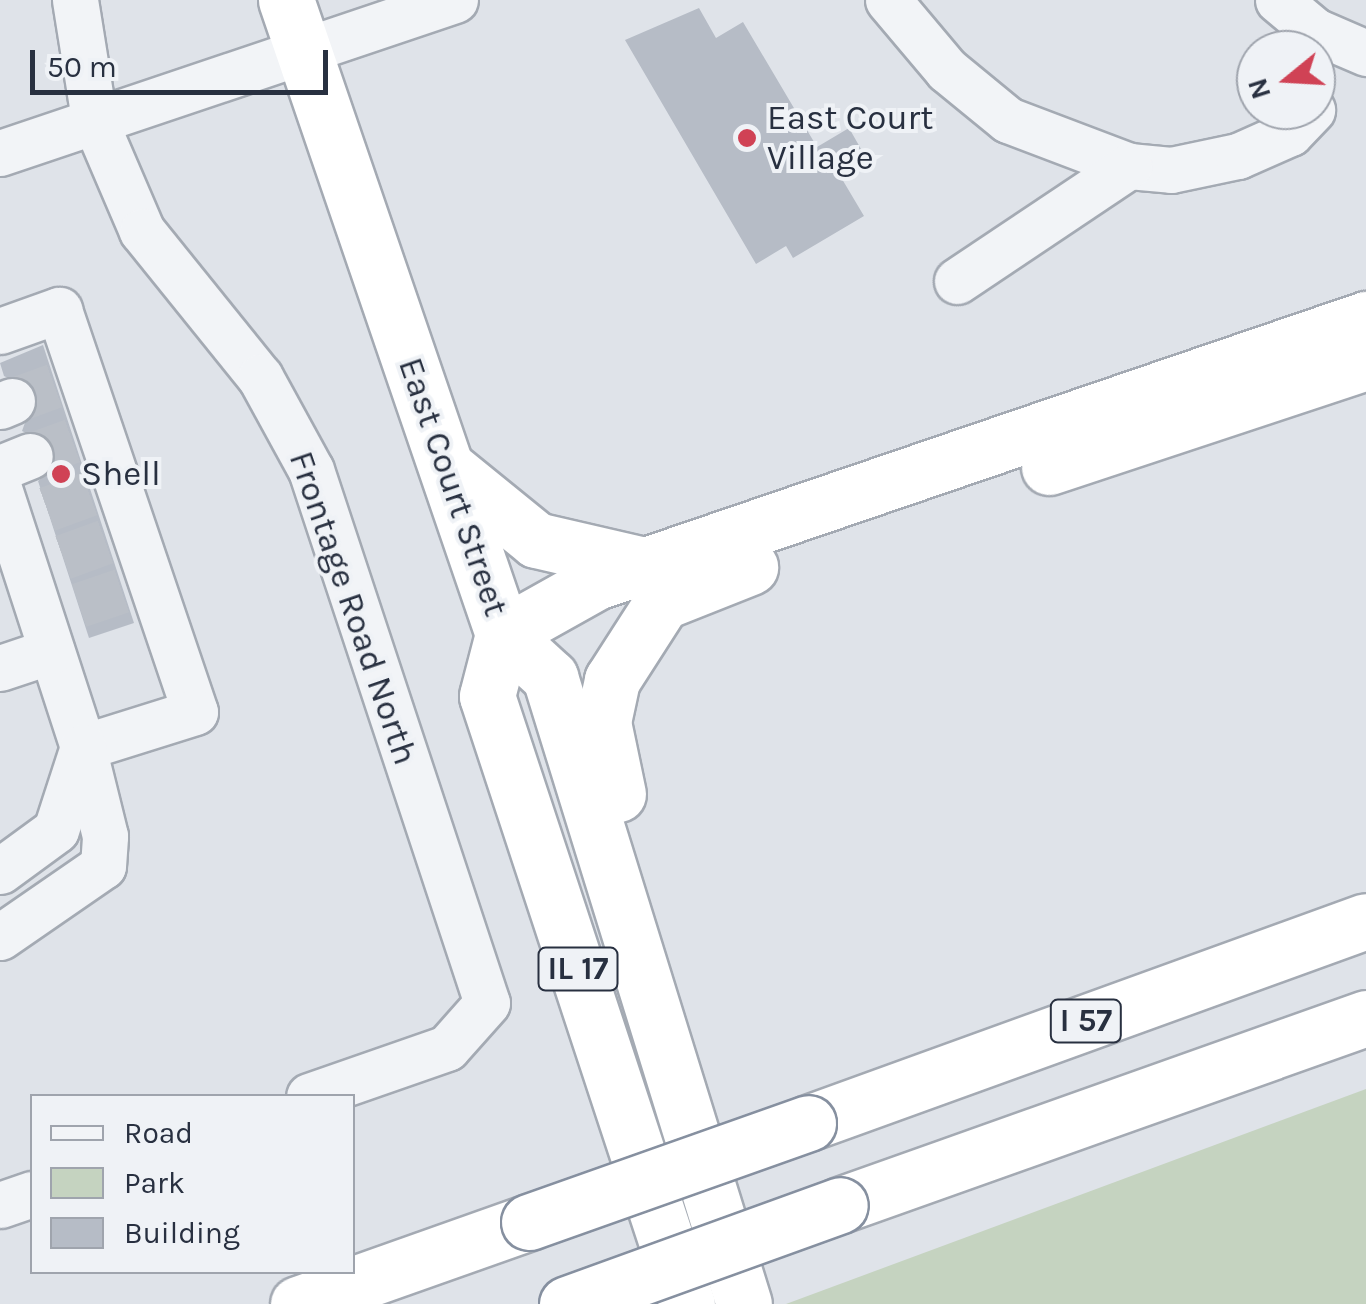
<!DOCTYPE html>
<style>
body{margin:0}
#map{position:relative;width:1366px;height:1304px;overflow:hidden;background:#dfe3e9;font-family:Karla,sans-serif}
div>[style]{position:absolute}
.green>*{inset:0;background:#c5d3c0}
.building>*{inset:0;background:#b6bcc6}
.minor-tunnel>*{height:45px;margin-top:-22.5px;transform-origin:0;background:repeating-linear-gradient(90deg,#babfc7 0 45px,transparent 0 67px)}
.roads{filter:drop-shadow(2px 0 #a4aab3) drop-shadow(-2px 0 #a4aab3) drop-shadow(0 2px #a4aab3) drop-shadow(0 -2px #a4aab3)}
.minor>*{height:45px;margin:-22.5px;padding:0 22.5px;transform-origin:22.5px;border-radius:22.5px;background:#f2f4f7}
.highway>*{height:55px;margin:-27.5px;padding:0 27.5px;transform-origin:27.5px;border-radius:27.5px;background:#fff}
.bridges{filter:drop-shadow(2px 0 #8690a0) drop-shadow(-2px 0 #8690a0) drop-shadow(0 2px #8690a0) drop-shadow(0 -2px #8690a0)}
.highway-bridge>*{height:55px;margin:-27.5px;padding:0 27.5px;transform-origin:27.5px;border-radius:27.5px;background:#fff}
.dots>*{width:28px;height:28px;translate:-50% -50%;box-sizing:border-box;border:5px solid #eff2f6;border-radius:50%}
span{translate:-50% -50%;white-space:nowrap;text-align:center;line-height:1.15;-webkit-text-stroke:8px #eff2f6;paint-order:stroke}
.shield-label span{padding:2px 8px;background:#eff2f6;border:2px solid;border-radius:8px;-webkit-text-stroke-width:0}
.shield-label{font-size:32px;color:#283040;font-weight:700}
.poi-label{font-size:35px;color:#283040}
.left{translate:0 -50%;text-align:left}
.street-label{font-size:35px;color:#283040}
.legend{position:absolute;left:30px;top:1094px;width:325px;height:180px;box-sizing:border-box;background:#eff2f6;border:2px solid #9fa4ad;margin:0;padding:12px 18px;list-style:none;font-size:30px;color:#283040}
.legend li{display:flex;align-items:center;gap:20px;height:50px}
.legend b{width:50px;border:2px solid #9fa4ad}
.north{position:absolute;left:1236px;top:30px;width:100px;height:100px;box-sizing:border-box;background:#eff2f6;border:2px solid #9fa4ad;border-radius:50%;rotate:252deg;font-size:28px;font-weight:700;line-height:40px;text-align:center;color:#283040}
.north::after{content:'';display:block;margin:auto;width:35px;height:45px;background:#d04255;clip-path:polygon(50% 0,100% 100%,50% 72%,0 100%)}
.scale{position:absolute;left:30px;top:50px;width:298px;height:45px;box-sizing:border-box;border:5px solid #283040;border-top:0;padding-left:12px;font-size:30px;line-height:35px;white-space:nowrap;color:#283040;-webkit-text-stroke:8px #eff2f6;paint-order:stroke}
</style>
<div id="map">
<div class="green">
<div style="clip-path:polygon(1366px 1089px,1366px 1304px,786px 1304px)"></div>
</div>
<div class="building">
<div style="clip-path:polygon(699px 8px,716px 38px,743px 22px,817px 147px,849px 128px,869px 163px,842px 179px,864px 216px,793px 258px,786px 246px,756px 264px,625px 40px)"></div>
<div style="clip-path:polygon(43px 345px,134px 623px,89px 638px,38px 481px,51px 471px,55px 447px,22px 431px,36px 392px,4px 376px,0 363px)"></div>
</div>
<div class="minor-tunnel">
<div style="left:12px;top:401px;width:47px;rotate:-20deg"></div>
<div style="left:30px;top:456px;width:47px;rotate:-20deg"></div>
<div style="left:47px;top:509px;width:47px;rotate:-20deg"></div>
<div style="left:63px;top:557px;width:47px;rotate:-20deg"></div>
<div style="left:79px;top:605px;width:46px;rotate:-18.8deg"></div>
</div>
<div class="roads">
<div class="minor">
<div style="left:75px;top:0;width:121px;rotate:80.9deg"></div>
<div style="left:94px;top:119px;width:122px;rotate:66.8deg"></div>
<div style="left:142px;top:231px;width:188px;rotate:51.1deg"></div>
<div style="left:260px;top:377px;width:106px;rotate:61.3deg"></div>
<div style="left:311px;top:470px;width:561px;rotate:71.73deg"></div>
<div style="left:487px;top:1003px;width:60px;rotate:131.6deg"></div>
<div style="left:447px;top:1048px;width:146px;rotate:160.8deg"></div>
<div style="left:888px;top:0;width:92px;rotate:49.9deg"></div>
<div style="left:947px;top:70px;width:79px;rotate:39.3deg"></div>
<div style="left:1008px;top:120px;width:129px;rotate:20.8deg"></div>
<div style="left:1129px;top:166px;width:42px;rotate:5.4deg"></div>
<div style="left:1171px;top:170px;width:68px;rotate:-11.8deg"></div>
<div style="left:1238px;top:156px;width:57px;rotate:-23.9deg"></div>
<div style="left:1290px;top:133px;width:32px;rotate:-46deg"></div>
<div style="left:1278px;top:0;width:48px;rotate:40deg"></div>
<div style="left:1315px;top:31px;width:56px;rotate:23.3deg"></div>
<div style="left:0;top:153px;width:480px;rotate:-18.6deg"></div>
<div style="left:957px;top:281px;width:207px;rotate:-33.8deg"></div>
<div style="left:0;top:331px;width:63px;rotate:-19.6deg"></div>
<div style="left:59px;top:310px;width:424px;rotate:71.3deg"></div>
<div style="left:195px;top:712px;width:117px;rotate:162.6deg"></div>
<div style="left:83px;top:747px;width:269px;rotate:-108deg"></div>
<div style="left:0;top:406px;width:13px;rotate:-23deg"></div>
<div style="left:0;top:468px;width:32px;rotate:-22deg"></div>
<div style="left:0;top:668px;width:54px;rotate:-18.4deg"></div>
<div style="left:0;top:871px;width:69px;rotate:-36.2deg"></div>
<div style="left:56px;top:830px;width:87px;rotate:-72deg"></div>
<div style="left:0;top:937px;width:125px;rotate:-34.6deg"></div>
<div style="left:103px;top:866px;width:30px;rotate:-86deg"></div>
<div style="left:105px;top:836px;width:92px;rotate:-103.9deg"></div>
<div style="left:0;top:1205px;width:34px;rotate:-19deg"></div>
</div>
<div class="highway">
<div style="left:286px;top:0;width:670px;rotate:71.11deg"></div>
<div style="left:503px;top:634px;width:64px;rotate:42.5deg"></div>
<div style="left:550px;top:677px;width:656px;rotate:72.81deg"></div>
<div style="left:1049px;top:467px;width:334px;rotate:-18.3deg"></div>
<div style="left:450px;top:470px;width:111px;rotate:39.1deg"></div>
<div style="left:536px;top:540px;width:111px;rotate:13deg"></div>
<div style="left:618px;top:794px;width:74px;rotate:-101.8deg"></div>
<div style="left:603px;top:722px;width:43px;rotate:-77.9deg"></div>
<div style="left:612px;top:680px;width:93px;rotate:-57.3deg"></div>
<div style="left:662px;top:602px;width:95px;rotate:-21.7deg"></div>
<div style="left:808px;top:1123px;width:593px;rotate:-19.9deg"></div>
<div style="left:840px;top:1205px;width:558px;rotate:-19.57deg"></div>
<div style="left:298px;top:1304px;width:245px;rotate:-19.5deg"></div>
<div style="left:687px;top:1304px;width:640px;rotate:-108.21deg"></div>
<div style="left:487px;top:696px;width:64px;rotate:-75.5deg"></div>
<div style="left:503px;top:634px;width:107px;rotate:-29.2deg"></div>
<div style="left:596px;top:582px;width:814px;rotate:-18.86deg"></div>
</div>
</div>
<div class="bridges">
<div class="highway-bridge">
<div style="left:529px;top:1222px;width:296px;rotate:-19.5deg"></div>
<div style="left:567px;top:1304px;width:290px;rotate:-19.9deg"></div>
</div>
</div>
<div class="dots">
<div style="left:747px;top:138px;background:#d04255"></div>
<div style="left:61px;top:474px;background:#d04255"></div>
</div>
<div class="shield-label">
<span style="left:578px;top:969px">IL 17</span>
<span style="left:1086px;top:1021px">I 57</span>
</div>
<div class="poi-label">
<span class="left" style="left:767px;top:138px">East Court<br>Village</span>
<span class="left" style="left:81px;top:474px">Shell</span>
</div>
<div class="street-label">
<span style="left:453px;top:487px;rotate:71deg">East Court Street</span>
<span style="left:353px;top:608px;rotate:71deg">Frontage Road North</span>
</div>
<ul class="legend">
<li><b style="height:12px;background:#f2f4f7"></b>Road</li>
<li><b style="height:28px;background:#c5d3c0"></b>Park</li>
<li><b style="height:28px;background:#b6bcc6"></b>Building</li>
</ul>
<div class="north">N</div>
<div class="scale">50 m</div>
</div>
